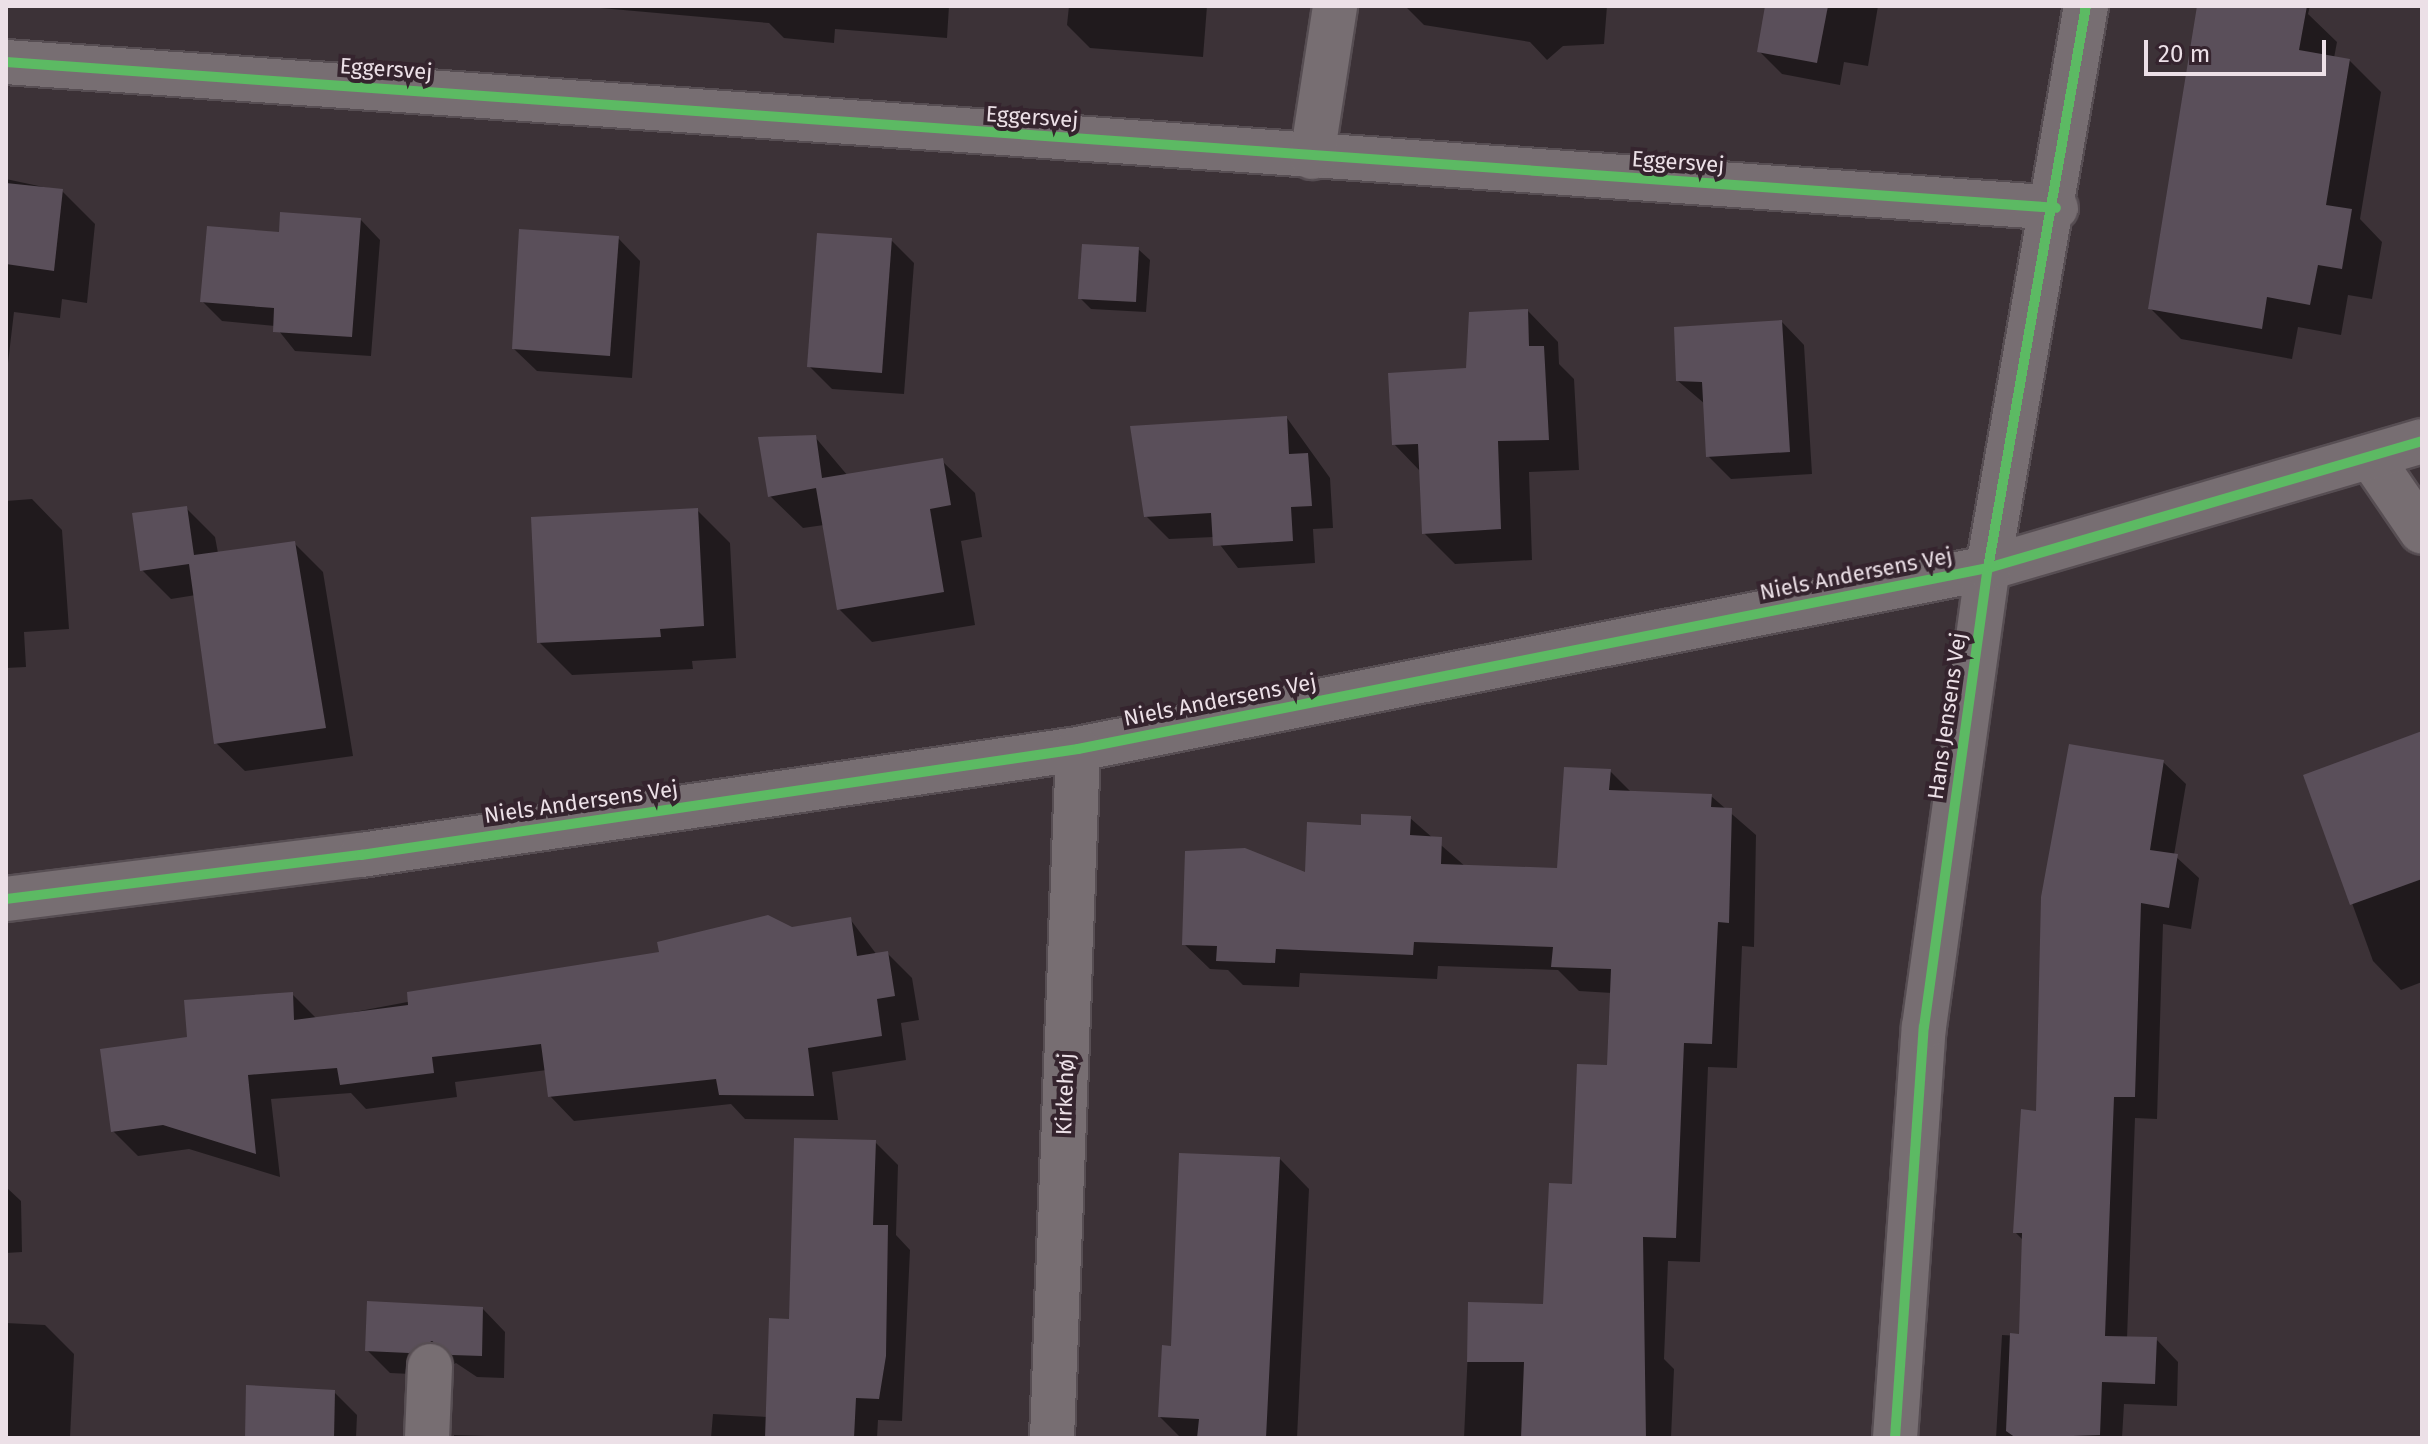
<!DOCTYPE html>
<meta charset="utf-8">
<style>
body{margin:0}
#map{position:relative;width:2428px;height:1444px;overflow:hidden;background:#3c3237;font-family:"Fira Sans",sans-serif}
div>[style]{position:absolute}
.shadow>*{inset:0;background:#0007}
.building>*{inset:0;background:#5a4f5a}
.roads{filter:drop-shadow(2px 0 #574e53) drop-shadow(-2px 0 #574e53) drop-shadow(0 2px #574e53) drop-shadow(0 -2px #574e53)}
.minor>*{height:44px;margin:-22px;padding:0 22px;transform-origin:22px;border-radius:22px;background:#776e72}
.cycleway>*{height:10px;margin:-5px;padding:0 5px;transform-origin:5px;border-radius:5px;background:#5cba63}
span{translate:-50% -50%;white-space:nowrap;text-align:center;line-height:1.15;-webkit-text-stroke:8px #35242e;paint-order:stroke}
.street-label{font-size:22px;color:#ece0e7}
.frame{position:absolute;inset:0;border:8px solid #ece0e7;pointer-events:none}
.scale{position:absolute;left:2144px;top:40px;width:182px;height:36px;box-sizing:border-box;border:4px solid #ece0e7;border-top:0;padding-left:10px;font-size:24px;line-height:28px;white-space:nowrap;color:#ece0e7;-webkit-text-stroke:6px #35242e;paint-order:stroke}
</style>
<div id="map">
<div class="shadow">
<div style="clip-path:polygon(578px 6px,949px 6px,947px 38px,835px 29px,834px 43px,784px 38px,769px 23px)"></div>
<div style="clip-path:polygon(1069px 6px,1207px 6px,1203px 57px,1090px 48px,1067px 25px)"></div>
<div style="clip-path:polygon(1405px 6px,1607px 6px,1604px 44px,1563px 46px,1547px 60px,1530px 42px,1424px 25px)"></div>
<div style="clip-path:polygon(1767px 6px,1878px 6px,1868px 66px,1844px 62px,1840px 85px,1782px 74px,1759px 51px)"></div>
<div style="clip-path:polygon(2199px 6px,2310px 6px,2308px 14px,2337px 42px,2334px 58px,2349px 60px,2381px 92px,2360px 219px,2382px 242px,2372px 299px,2348px 295px,2341px 335px,2298px 327px,2292px 359px,2181px 339px,2150px 308px)"></div>
<div style="clip-path:polygon(6px 179px,62px 191px,95px 224px,87px 303px,62px 299px,60px 318px,14px 312px,6px 380px)"></div>
<div style="clip-path:polygon(361px 220px,380px 240px,371px 356px,295px 351px,275px 326px,222px 321px,202px 301px,281px 234px)"></div>
<div style="clip-path:polygon(618px 238px,640px 261px,632px 378px,537px 371px,514px 349px)"></div>
<div style="clip-path:polygon(891px 240px,914px 263px,904px 394px,832px 389px,809px 366px)"></div>
<div style="clip-path:polygon(1138px 249px,1150px 260px,1146px 312px,1091px 309px,1080px 298px)"></div>
<div style="clip-path:polygon(1528px 311px,1558px 342px,1559px 364px,1574px 379px,1579px 470px,1529px 472px,1532px 560px,1455px 564px,1424px 533px,1421px 472px,1394px 444px)"></div>
<div style="clip-path:polygon(1782px 322px,1804px 345px,1812px 474px,1731px 479px,1708px 456px,1705px 404px,1678px 381px)"></div>
<div style="clip-path:polygon(1287px 418px,1330px 478px,1333px 528px,1313px 529px,1315px 563px,1238px 568px,1214px 537px,1169px 539px,1146px 516px)"></div>
<div style="clip-path:polygon(815px 437px,848px 476px,942px 461px,975px 493px,982px 537px,961px 541px,975px 625px,872px 642px,839px 609px,824px 525px,803px 528px,770px 496px)"></div>
<div style="clip-path:polygon(32px 499px,62px 530px,69px 629px,24px 632px,26px 667px,6px 668px,6px 501px)"></div>
<div style="clip-path:polygon(186px 508px,215px 537px,218px 553px,294px 543px,323px 572px,353px 756px,245px 771px,216px 743px,196px 595px,171px 599px,142px 570px)"></div>
<div style="clip-path:polygon(697px 510px,730px 543px,736px 658px,692px 661px,693px 669px,572px 675px,539px 642px)"></div>
<div style="clip-path:polygon(2422px 739px,2422px 982px,2401px 990px,2373px 961px,2306px 776px)"></div>
<div style="clip-path:polygon(2163px 762px,2186px 784px,2174px 855px,2199px 878px,2191px 929px,2163px 924px,2157px 1119px,2135px 1118px,2127px 1339px,2156px 1339px,2178px 1362px,2177px 1406px,2124px 1404px,2122px 1438px,1996px 1438px,2002px 1335px,2021px 1336px,2024px 1241px,2015px 1232px,2038px 1113px)"></div>
<div style="clip-path:polygon(1610px 771px,1632px 793px,1711px 796px,1756px 835px,1754px 947px,1742px 946px,1737px 1068px,1708px 1067px,1700px 1262px,1668px 1261px,1664px 1359px,1674px 1369px,1671px 1438px,1464px 1438px,1470px 1304px,1545px 1306px,1609px 1067px,1612px 993px,1579px 991px,1558px 970px,1438px 966px,1437px 979px,1300px 973px,1299px 987px,1243px 985px,1228px 970px,1210px 969px,1184px 944px,1306px 875px,1362px 827px,1410px 818px,1466px 867px,1559px 870px)"></div>
<div style="clip-path:polygon(850px 919px,877px 955px,887px 953px,912px 978px,919px 1020px,901px 1023px,906px 1060px,832px 1072px,838px 1120px,745px 1119px,731px 1104px,574px 1121px,550px 1096px,547px 1070px,455px 1082px,457px 1097px,366px 1109px,351px 1093px,271px 1099px,280px 1177px,189px 1149px,138px 1156px,113px 1131px,189px 1039px,292px 994px,317px 1019px)"></div>
<div style="clip-path:polygon(875px 1142px,898px 1165px,896px 1235px,910px 1250px,902px 1421px,878px 1420px,877px 1438px,711px 1438px,713px 1414px,768px 1417px,791px 1321px)"></div>
<div style="clip-path:polygon(1280px 1159px,1309px 1189px,1297px 1438px,1181px 1438px,1160px 1417px,1173px 1348px)"></div>
<div style="clip-path:polygon(6px 1187px,21px 1201px,22px 1252px,6px 1253px)"></div>
<div style="clip-path:polygon(483px 1309px,505px 1332px,504px 1378px,477px 1377px,456px 1363px,432px 1375px,390px 1373px,367px 1350px)"></div>
<div style="clip-path:polygon(6px 1323px,45px 1325px,74px 1354px,70px 1438px,6px 1438px)"></div>
<div style="clip-path:polygon(334px 1392px,357px 1415px,356px 1438px,247px 1438px)"></div>
<div style="clip-path:polygon(454px 1435px,546px 1438px,454px 1438px)"></div>
</div>
<div class="building">
<div style="clip-path:polygon(1765px 6px,1828px 6px,1817px 63px,1757px 52px)"></div>
<div style="clip-path:polygon(2197px 6px,2307px 6px,2299px 50px,2350px 59px,2326px 205px,2352px 209px,2342px 269px,2318px 265px,2310px 305px,2267px 297px,2262px 329px,2148px 309px)"></div>
<div style="clip-path:polygon(6px 183px,63px 189px,54px 271px,6px 264px)"></div>
<div style="clip-path:polygon(280px 212px,361px 218px,352px 337px,273px 332px,274px 308px,200px 302px,207px 226px,279px 232px)"></div>
<div style="clip-path:polygon(519px 229px,619px 236px,610px 356px,512px 349px)"></div>
<div style="clip-path:polygon(817px 233px,892px 238px,882px 373px,807px 367px)"></div>
<div style="clip-path:polygon(1082px 244px,1139px 247px,1136px 302px,1078px 299px)"></div>
<div style="clip-path:polygon(1528px 309px,1529px 346px,1544px 346px,1549px 440px,1498px 441px,1501px 529px,1422px 534px,1418px 444px,1392px 445px,1388px 373px,1466px 368px,1469px 312px)"></div>
<div style="clip-path:polygon(1782px 320px,1790px 452px,1706px 457px,1702px 382px,1676px 381px,1674px 327px)"></div>
<div style="clip-path:polygon(1287px 416px,1289px 454px,1308px 453px,1312px 506px,1291px 507px,1293px 541px,1213px 546px,1211px 513px,1144px 517px,1130px 426px)"></div>
<div style="clip-path:polygon(816px 435px,822px 478px,943px 458px,951px 505px,930px 509px,944px 592px,837px 610px,816px 488px,768px 497px,758px 437px)"></div>
<div style="clip-path:polygon(187px 506px,194px 555px,295px 541px,326px 728px,214px 744px,189px 564px,140px 571px,132px 513px)"></div>
<div style="clip-path:polygon(698px 508px,704px 626px,660px 629px,661px 637px,537px 643px,531px 517px)"></div>
<div style="clip-path:polygon(2422px 731px,2422px 879px,2350px 905px,2303px 775px)"></div>
<div style="clip-path:polygon(2069px 744px,2164px 760px,2150px 850px,2178px 854px,2169px 908px,2141px 903px,2135px 1097px,2114px 1097px,2105px 1336px,2157px 1337px,2155px 1384px,2102px 1382px,2100px 1435px,2016px 1438px,2006px 1431px,2010px 1333px,2019px 1334px,2022px 1233px,2013px 1233px,2021px 1109px,2036px 1111px,2041px 897px)"></div>
<div style="clip-path:polygon(1564px 767px,1611px 769px,1609px 790px,1712px 794px,1711px 807px,1732px 808px,1729px 923px,1718px 922px,1712px 1044px,1684px 1043px,1676px 1238px,1643px 1237px,1646px 1438px,1521px 1438px,1524px 1362px,1467px 1362px,1468px 1302px,1543px 1304px,1549px 1183px,1572px 1184px,1577px 1064px,1607px 1065px,1611px 969px,1551px 967px,1553px 947px,1414px 942px,1413px 955px,1276px 949px,1275px 963px,1216px 961px,1217px 946px,1182px 945px,1185px 851px,1245px 848px,1305px 872px,1307px 822px,1361px 825px,1361px 814px,1411px 816px,1410px 835px,1442px 837px,1441px 864px,1557px 868px)"></div>
<div style="clip-path:polygon(768px 915px,792px 927px,851px 917px,857px 956px,888px 951px,895px 996px,877px 999px,882px 1036px,808px 1048px,814px 1096px,719px 1095px,716px 1079px,548px 1097px,541px 1044px,432px 1057px,434px 1073px,340px 1085px,337px 1068px,248px 1075px,256px 1154px,163px 1125px,111px 1132px,100px 1049px,187px 1037px,184px 1000px,293px 992px,294px 1020px,408px 1005px,407px 992px,659px 952px,657px 942px)"></div>
<div style="clip-path:polygon(794px 1138px,876px 1140px,873px 1225px,888px 1225px,886px 1356px,879px 1399px,856px 1398px,854px 1438px,765px 1438px,769px 1318px,789px 1319px)"></div>
<div style="clip-path:polygon(1179px 1153px,1280px 1157px,1266px 1438px,1197px 1438px,1199px 1419px,1158px 1417px,1162px 1345px,1171px 1346px)"></div>
<div style="clip-path:polygon(367px 1301px,483px 1307px,482px 1356px,452px 1355px,432px 1341px,409px 1353px,365px 1351px)"></div>
<div style="clip-path:polygon(246px 1385px,335px 1390px,334px 1438px,245px 1438px)"></div>
</div>
<div class="roads">
<div class="minor">
<div style="left:6px;top:62px;width:2055px;rotate:4.07deg"></div>
<div style="left:1312px;top:157px;width:153px;rotate:-81.3deg"></div>
<div style="left:2372px;top:459px;width:88px;rotate:55.6deg"></div>
<div style="left:6px;top:899px;width:358px;rotate:-7.1deg"></div>
<div style="left:361px;top:855px;width:725px;rotate:-8.41deg"></div>
<div style="left:1078px;top:749px;width:928px;rotate:-11.25deg"></div>
<div style="left:1988px;top:568px;width:452px;rotate:-16.3deg"></div>
<div style="left:427px;top:1438px;width:72px;rotate:-87.6deg"></div>
<div style="left:1052px;top:1438px;width:689px;rotate:-87.84deg"></div>
<div style="left:1895px;top:1438px;width:412px;rotate:-86deg"></div>
<div style="left:1924px;top:1027px;width:463px;rotate:-82.1deg"></div>
<div style="left:1988px;top:568px;width:570px;rotate:-80.11deg"></div>
</div>
</div>
<div class="cycleway">
<div style="left:6px;top:62px;width:2055px;rotate:4.07deg"></div>
<div style="left:6px;top:899px;width:358px;rotate:-7.1deg"></div>
<div style="left:361px;top:855px;width:725px;rotate:-8.41deg"></div>
<div style="left:1078px;top:749px;width:928px;rotate:-11.25deg"></div>
<div style="left:1988px;top:568px;width:452px;rotate:-16.3deg"></div>
<div style="left:1895px;top:1438px;width:412px;rotate:-86deg"></div>
<div style="left:1924px;top:1027px;width:463px;rotate:-82.1deg"></div>
<div style="left:1988px;top:568px;width:570px;rotate:-80.11deg"></div>
</div>
<div class="street-label">
<span style="left:386px;top:69px;rotate:4deg">Eggersvej</span>
<span style="left:1032px;top:117px;rotate:4deg">Eggersvej</span>
<span style="left:1678px;top:162px;rotate:4deg">Eggersvej</span>
<span style="left:1856px;top:574px;rotate:-11deg">Niels Andersens Vej</span>
<span style="left:1220px;top:700px;rotate:-11deg">Niels Andersens Vej</span>
<span style="left:1947px;top:716px;rotate:-82deg">Hans Jensens Vej</span>
<span style="left:581px;top:802px;rotate:-8deg">Niels Andersens Vej</span>
<span style="left:1065px;top:1094px;rotate:-88deg">Kirkehøj</span>
</div>
<div class="frame"></div>
<div class="scale">20 m</div>
</div>
